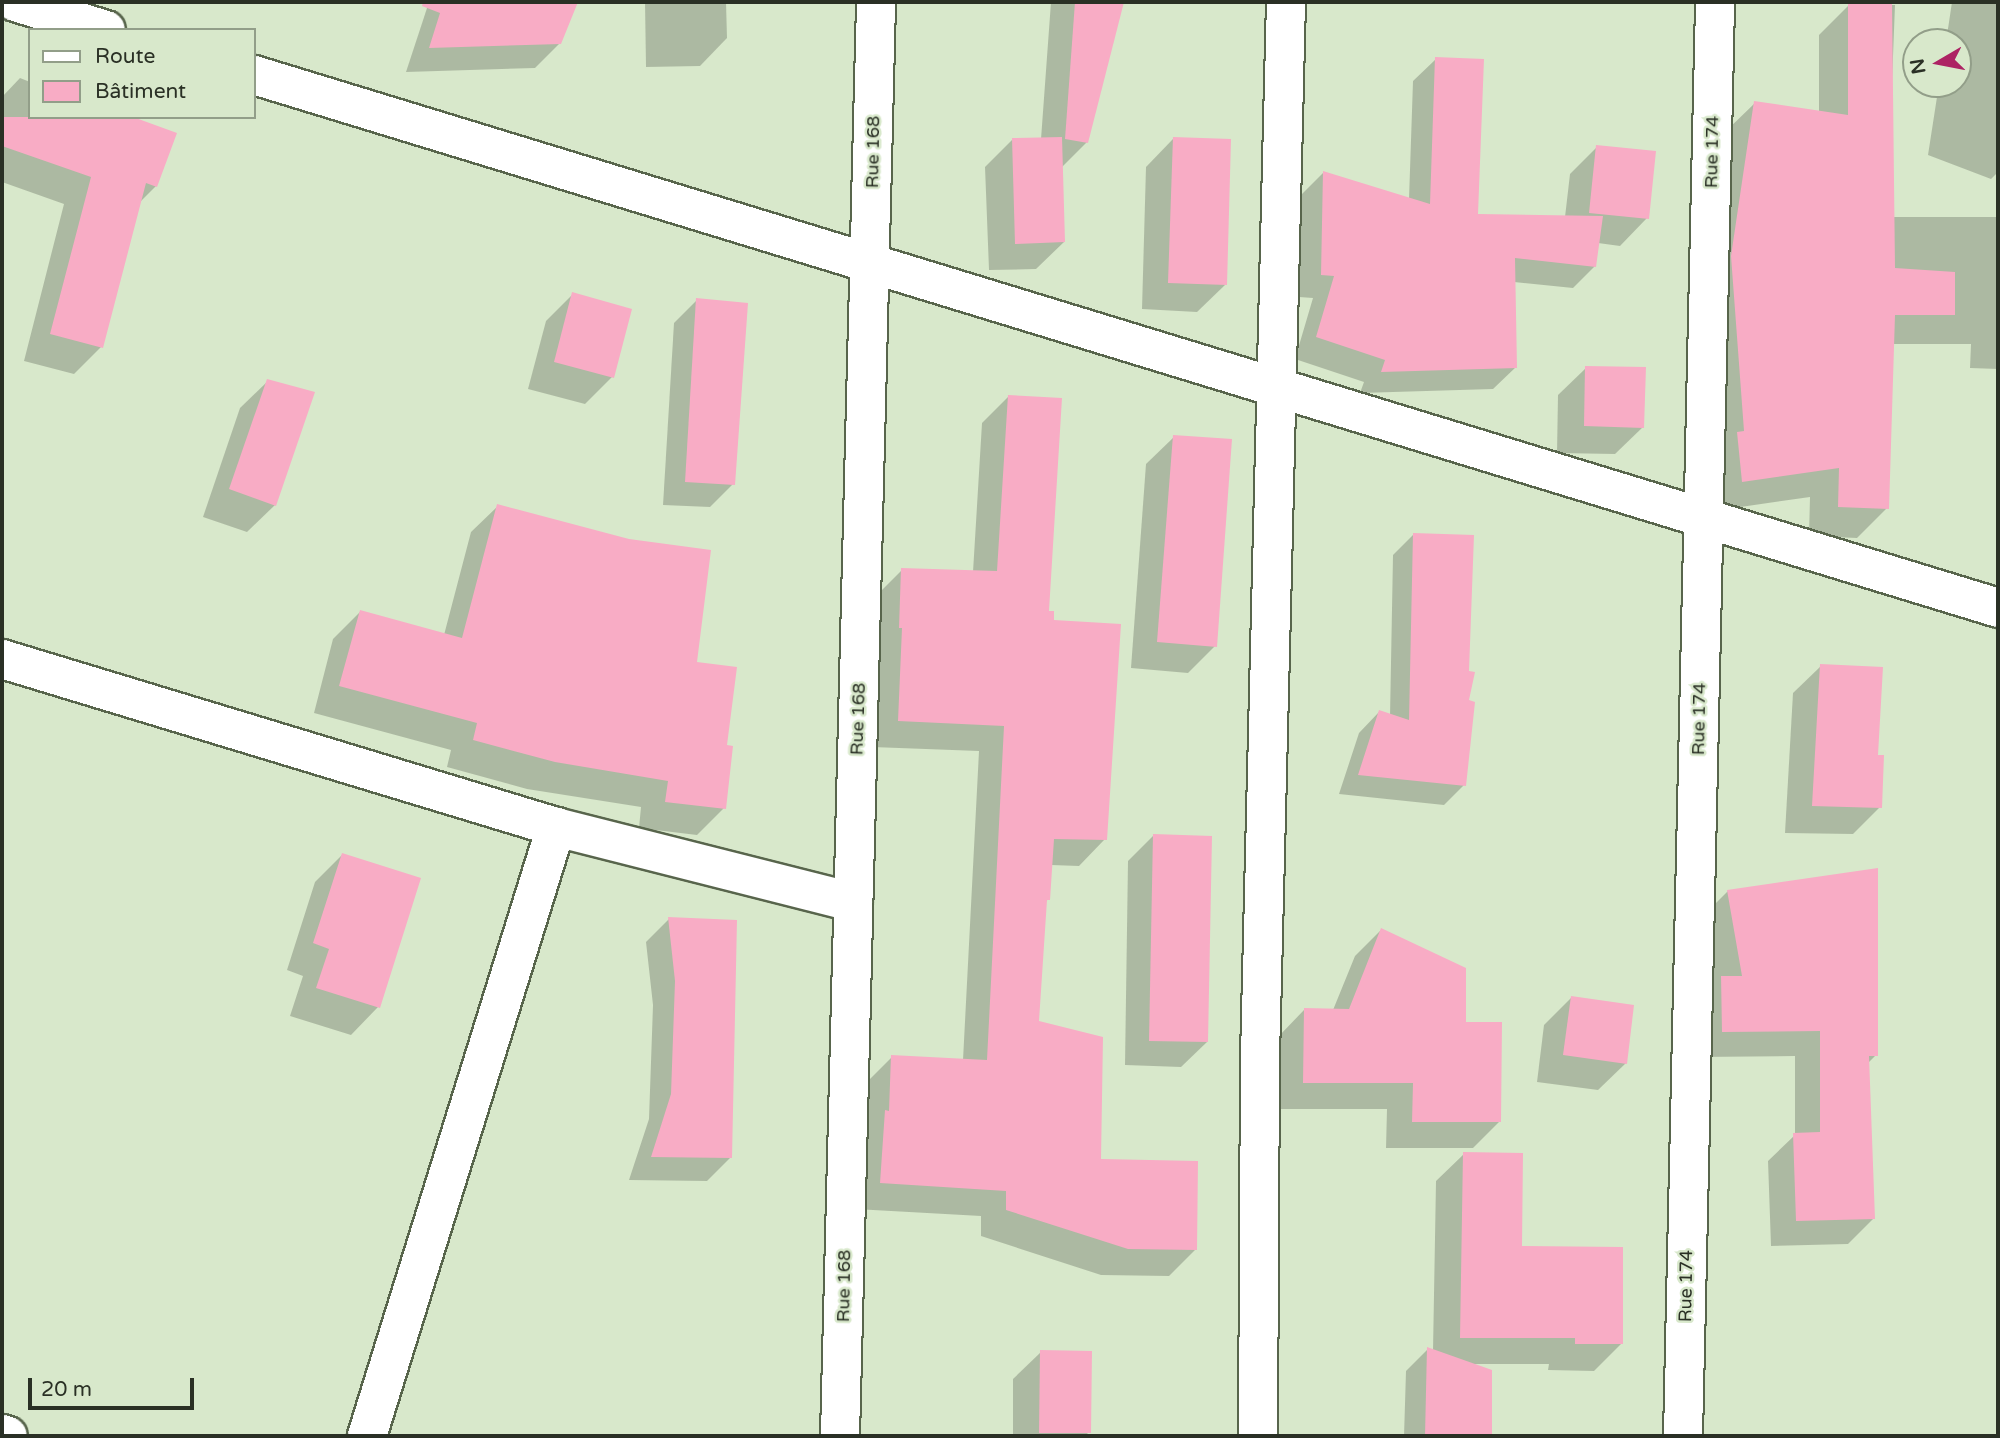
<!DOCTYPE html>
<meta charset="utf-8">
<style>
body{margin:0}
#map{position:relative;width:2000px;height:1438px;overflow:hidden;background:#d8e8cb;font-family:"Varela Round",sans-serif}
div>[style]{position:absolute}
.shadow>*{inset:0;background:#0003}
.building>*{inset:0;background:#f8acc5}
.roads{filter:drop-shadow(2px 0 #58654c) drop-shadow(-2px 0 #58654c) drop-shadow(0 2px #58654c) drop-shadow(0 -2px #58654c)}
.minor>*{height:38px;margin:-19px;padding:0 19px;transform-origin:19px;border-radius:19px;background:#fff}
span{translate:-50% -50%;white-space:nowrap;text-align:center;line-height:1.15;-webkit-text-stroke:5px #d8e8cb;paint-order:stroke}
.street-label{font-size:18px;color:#2a3025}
.frame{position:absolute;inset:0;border:4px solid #2a3025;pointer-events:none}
.legend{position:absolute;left:28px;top:28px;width:228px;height:91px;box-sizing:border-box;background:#d8e8cb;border:2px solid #929e89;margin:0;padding:9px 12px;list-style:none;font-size:21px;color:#2a3025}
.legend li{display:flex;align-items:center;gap:14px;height:35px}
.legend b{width:35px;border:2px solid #929e89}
.north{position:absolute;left:1902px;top:28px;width:70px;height:70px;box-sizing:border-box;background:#d8e8cb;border:2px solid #929e89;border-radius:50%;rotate:260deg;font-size:19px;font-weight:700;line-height:28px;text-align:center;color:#2a3025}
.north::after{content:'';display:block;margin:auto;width:24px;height:32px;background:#ad2364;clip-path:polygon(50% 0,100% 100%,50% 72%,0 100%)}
.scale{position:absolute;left:28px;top:1378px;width:166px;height:32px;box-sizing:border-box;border:4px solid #2a3025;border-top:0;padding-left:9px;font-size:21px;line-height:24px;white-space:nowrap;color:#2a3025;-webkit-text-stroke:5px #d8e8cb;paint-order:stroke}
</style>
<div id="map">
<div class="shadow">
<div style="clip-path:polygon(429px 2px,556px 2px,573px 9px,560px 43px,535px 68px,406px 72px)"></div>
<div style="clip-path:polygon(645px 2px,726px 2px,727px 38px,700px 66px,646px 67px)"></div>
<div style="clip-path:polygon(1051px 2px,1122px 2px,1087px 142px,1061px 168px,1064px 242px,1036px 269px,989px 270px,985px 167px,1012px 140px,1041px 139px)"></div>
<div style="clip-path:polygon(1952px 2px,1998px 2px,1998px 172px,1991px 179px,1928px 155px,1939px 84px,1958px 84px,1958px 42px,1946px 42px)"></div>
<div style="clip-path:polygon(1849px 5px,1895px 5px,1887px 211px,1893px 217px,1998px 217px,1998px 369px,1970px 368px,1971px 344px,1892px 344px,1887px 508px,1857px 538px,1809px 536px,1810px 497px,1713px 511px,1725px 132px,1755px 103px,1819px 112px,1819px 35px)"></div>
<div style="clip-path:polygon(1436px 59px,1476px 216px,1565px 217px,1570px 174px,1597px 147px,1647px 218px,1620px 246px,1598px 243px,1595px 266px,1573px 288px,1514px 282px,1516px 367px,1493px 389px,1360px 393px,1364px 382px,1295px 359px,1313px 298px,1299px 297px,1301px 195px,1323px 173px,1409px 199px,1413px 81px)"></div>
<div style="clip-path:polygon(20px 78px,30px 82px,30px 117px,156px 186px,140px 202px,101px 347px,74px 374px,24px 361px,64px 204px,2px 182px,2px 97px)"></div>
<div style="clip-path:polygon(1173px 139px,1225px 285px,1197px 312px,1142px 309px,1146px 167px)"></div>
<div style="clip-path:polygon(573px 294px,612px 377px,585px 404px,528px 389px,546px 321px)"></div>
<div style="clip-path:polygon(697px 300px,733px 484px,710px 507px,663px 505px,674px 323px)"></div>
<div style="clip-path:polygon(1586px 368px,1643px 427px,1615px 454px,1557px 453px,1558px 395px)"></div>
<div style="clip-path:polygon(268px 381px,275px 505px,247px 532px,203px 517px,240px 408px)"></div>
<div style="clip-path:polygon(1008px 397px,1047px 613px,1105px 839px,1079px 866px,1051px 865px,1048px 899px,1045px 903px,1038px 1022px,1099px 1161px,1195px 1250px,1169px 1276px,1101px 1275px,981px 1236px,981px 1216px,855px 1209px,866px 1083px,892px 1057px,963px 1060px,979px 751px,872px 747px,876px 596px,902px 570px,973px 572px,982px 423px)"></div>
<div style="clip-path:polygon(1174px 437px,1215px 646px,1188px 673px,1131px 668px,1146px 464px)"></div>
<div style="clip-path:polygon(498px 506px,629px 540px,695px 663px,725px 746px,724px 808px,697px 835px,639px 828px,641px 807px,527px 789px,447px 767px,451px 750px,314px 713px,333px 639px,360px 612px,444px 635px,471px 532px)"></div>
<div style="clip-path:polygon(1413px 535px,1467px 702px,1464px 785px,1444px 805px,1339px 794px,1359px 733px,1379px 712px,1390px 716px,1393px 555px)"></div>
<div style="clip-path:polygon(1821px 666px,1876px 756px,1880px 807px,1853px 834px,1785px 833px,1793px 693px)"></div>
<div style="clip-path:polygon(1153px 836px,1207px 1042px,1181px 1067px,1125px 1065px,1128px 861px)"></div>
<div style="clip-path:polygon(342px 855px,378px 1007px,351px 1035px,290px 1016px,303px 976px,287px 970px,315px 882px)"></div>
<div style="clip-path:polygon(1728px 891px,1876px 1055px,1867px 1064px,1873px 1219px,1848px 1244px,1771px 1246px,1768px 1161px,1795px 1135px,1795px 1056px,1697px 1057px,1696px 1003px,1714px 985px,1702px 917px)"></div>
<div style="clip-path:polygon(669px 919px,730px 1158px,707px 1181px,629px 1180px,649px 1119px,653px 1005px,646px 942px)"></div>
<div style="clip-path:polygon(1381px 930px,1464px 1023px,1500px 1121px,1473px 1148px,1386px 1148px,1387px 1109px,1277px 1109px,1278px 1037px,1304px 1010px,1333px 1010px,1355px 956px)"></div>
<div style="clip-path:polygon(1571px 998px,1626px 1063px,1598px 1090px,1537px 1082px,1544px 1025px)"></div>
<div style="clip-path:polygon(1464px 1154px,1520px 1248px,1621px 1344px,1594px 1371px,1548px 1370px,1549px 1364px,1472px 1364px,1490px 1372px,1490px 1436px,1404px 1436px,1406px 1371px,1428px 1349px,1433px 1351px,1436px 1181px)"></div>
<div style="clip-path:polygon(1041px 1352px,1089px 1432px,1085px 1436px,1013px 1436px,1013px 1379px)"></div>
</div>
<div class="building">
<div style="clip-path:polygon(423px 2px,578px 2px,561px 44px,429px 48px,440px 13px,422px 6px)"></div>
<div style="clip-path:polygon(1075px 2px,1124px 2px,1088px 143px,1065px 139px)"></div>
<div style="clip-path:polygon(1892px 3px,1895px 268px,1955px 272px,1955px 315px,1895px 315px,1889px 509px,1838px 507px,1839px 468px,1742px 482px,1737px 432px,1744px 431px,1731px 256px,1754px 101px,1848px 115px,1848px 4px)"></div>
<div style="clip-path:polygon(1435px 57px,1484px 59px,1478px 214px,1603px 216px,1596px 267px,1515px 258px,1517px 368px,1381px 372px,1385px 360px,1316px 337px,1334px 276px,1321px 275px,1323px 171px,1430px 204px)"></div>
<div style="clip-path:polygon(2px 117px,133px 117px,177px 133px,157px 187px,146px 183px,103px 348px,50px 334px,91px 177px,2px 146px)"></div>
<div style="clip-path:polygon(1062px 137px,1065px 242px,1015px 244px,1012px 138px)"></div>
<div style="clip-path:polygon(1173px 137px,1231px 139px,1227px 285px,1168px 283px)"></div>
<div style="clip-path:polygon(1596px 145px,1656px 151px,1649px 219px,1589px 213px)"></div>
<div style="clip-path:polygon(572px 292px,632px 309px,614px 378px,554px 362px)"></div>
<div style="clip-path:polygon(696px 298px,748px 303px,735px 485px,685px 482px)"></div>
<div style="clip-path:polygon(1585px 366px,1646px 367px,1644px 428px,1584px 426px)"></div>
<div style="clip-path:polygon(267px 379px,315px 392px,276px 506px,229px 489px)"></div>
<div style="clip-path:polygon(1008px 395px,1062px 398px,1049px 611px,1054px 611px,1054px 620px,1121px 624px,1107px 840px,1054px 839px,1050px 900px,1047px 900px,1039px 1021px,1103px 1037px,1101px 1159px,1198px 1161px,1197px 1250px,1128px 1249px,1006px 1210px,1006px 1191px,880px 1183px,885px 1110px,889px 1111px,891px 1055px,987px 1060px,1004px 726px,898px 721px,902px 628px,899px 628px,901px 568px,997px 571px)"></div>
<div style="clip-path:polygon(1173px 435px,1232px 439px,1217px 647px,1157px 642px)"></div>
<div style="clip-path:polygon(497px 504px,629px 539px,711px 550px,697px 662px,737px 667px,727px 745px,733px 746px,726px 809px,665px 802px,668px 781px,555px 762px,473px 740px,477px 723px,339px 686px,360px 610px,462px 638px)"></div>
<div style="clip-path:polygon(1413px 533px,1474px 535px,1469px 671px,1475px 672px,1469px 700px,1475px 702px,1466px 786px,1358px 775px,1379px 710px,1409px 720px)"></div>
<div style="clip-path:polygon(1820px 664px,1883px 667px,1878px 755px,1884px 755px,1882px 808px,1812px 806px)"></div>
<div style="clip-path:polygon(1153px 834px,1212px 836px,1208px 1042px,1149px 1041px)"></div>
<div style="clip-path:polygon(342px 853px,421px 878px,380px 1008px,316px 988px,329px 949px,313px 943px)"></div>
<div style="clip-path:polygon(1878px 868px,1878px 1056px,1869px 1056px,1875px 1219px,1796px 1221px,1793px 1133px,1820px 1132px,1820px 1031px,1722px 1032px,1721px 976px,1742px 976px,1727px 890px)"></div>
<div style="clip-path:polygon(668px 917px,737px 920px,732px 1158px,651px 1157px,671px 1094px,675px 981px)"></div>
<div style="clip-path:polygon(1381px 928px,1466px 968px,1466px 1022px,1502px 1022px,1501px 1122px,1412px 1122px,1413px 1083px,1303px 1083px,1304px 1008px,1349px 1009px)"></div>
<div style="clip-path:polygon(1571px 996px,1634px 1005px,1627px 1064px,1563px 1055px)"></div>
<div style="clip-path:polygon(1463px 1152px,1523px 1153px,1522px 1246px,1623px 1247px,1623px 1344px,1575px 1344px,1575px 1338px,1460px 1338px)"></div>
<div style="clip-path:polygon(1427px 1347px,1492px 1370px,1492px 1436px,1425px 1436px)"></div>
<div style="clip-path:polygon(1040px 1350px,1092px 1351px,1091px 1433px,1039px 1433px)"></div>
</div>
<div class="roads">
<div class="minor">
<div style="left:15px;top:2px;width:95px;rotate:17.1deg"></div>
<div style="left:254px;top:75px;width:1824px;rotate:16.99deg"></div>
<div style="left:2px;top:659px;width:579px;rotate:16.87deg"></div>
<div style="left:556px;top:827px;width:306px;rotate:14.2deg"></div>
<div style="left:2px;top:1434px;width:6px;rotate:18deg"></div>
<div style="left:367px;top:1436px;width:638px;rotate:-72.76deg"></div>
<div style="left:840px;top:1436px;width:1434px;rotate:-88.56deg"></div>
<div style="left:1258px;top:1436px;width:379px;rotate:-89.7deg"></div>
<div style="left:1260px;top:1057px;width:1055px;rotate:-88.59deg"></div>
<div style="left:1683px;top:1436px;width:1434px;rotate:-88.72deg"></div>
</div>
</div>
<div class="street-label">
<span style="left:873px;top:152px;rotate:-89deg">Rue 168</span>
<span style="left:1712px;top:152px;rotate:-89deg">Rue 174</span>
<span style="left:858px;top:719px;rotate:-88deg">Rue 168</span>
<span style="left:1699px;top:719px;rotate:-89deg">Rue 174</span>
<span style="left:844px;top:1286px;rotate:-89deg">Rue 168</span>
<span style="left:1686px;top:1286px;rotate:-89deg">Rue 174</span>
</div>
<div class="frame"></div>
<ul class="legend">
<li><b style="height:9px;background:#fff"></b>Route</li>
<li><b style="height:19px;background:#f8acc5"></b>Bâtiment</li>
</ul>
<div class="north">N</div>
<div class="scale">20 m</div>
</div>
